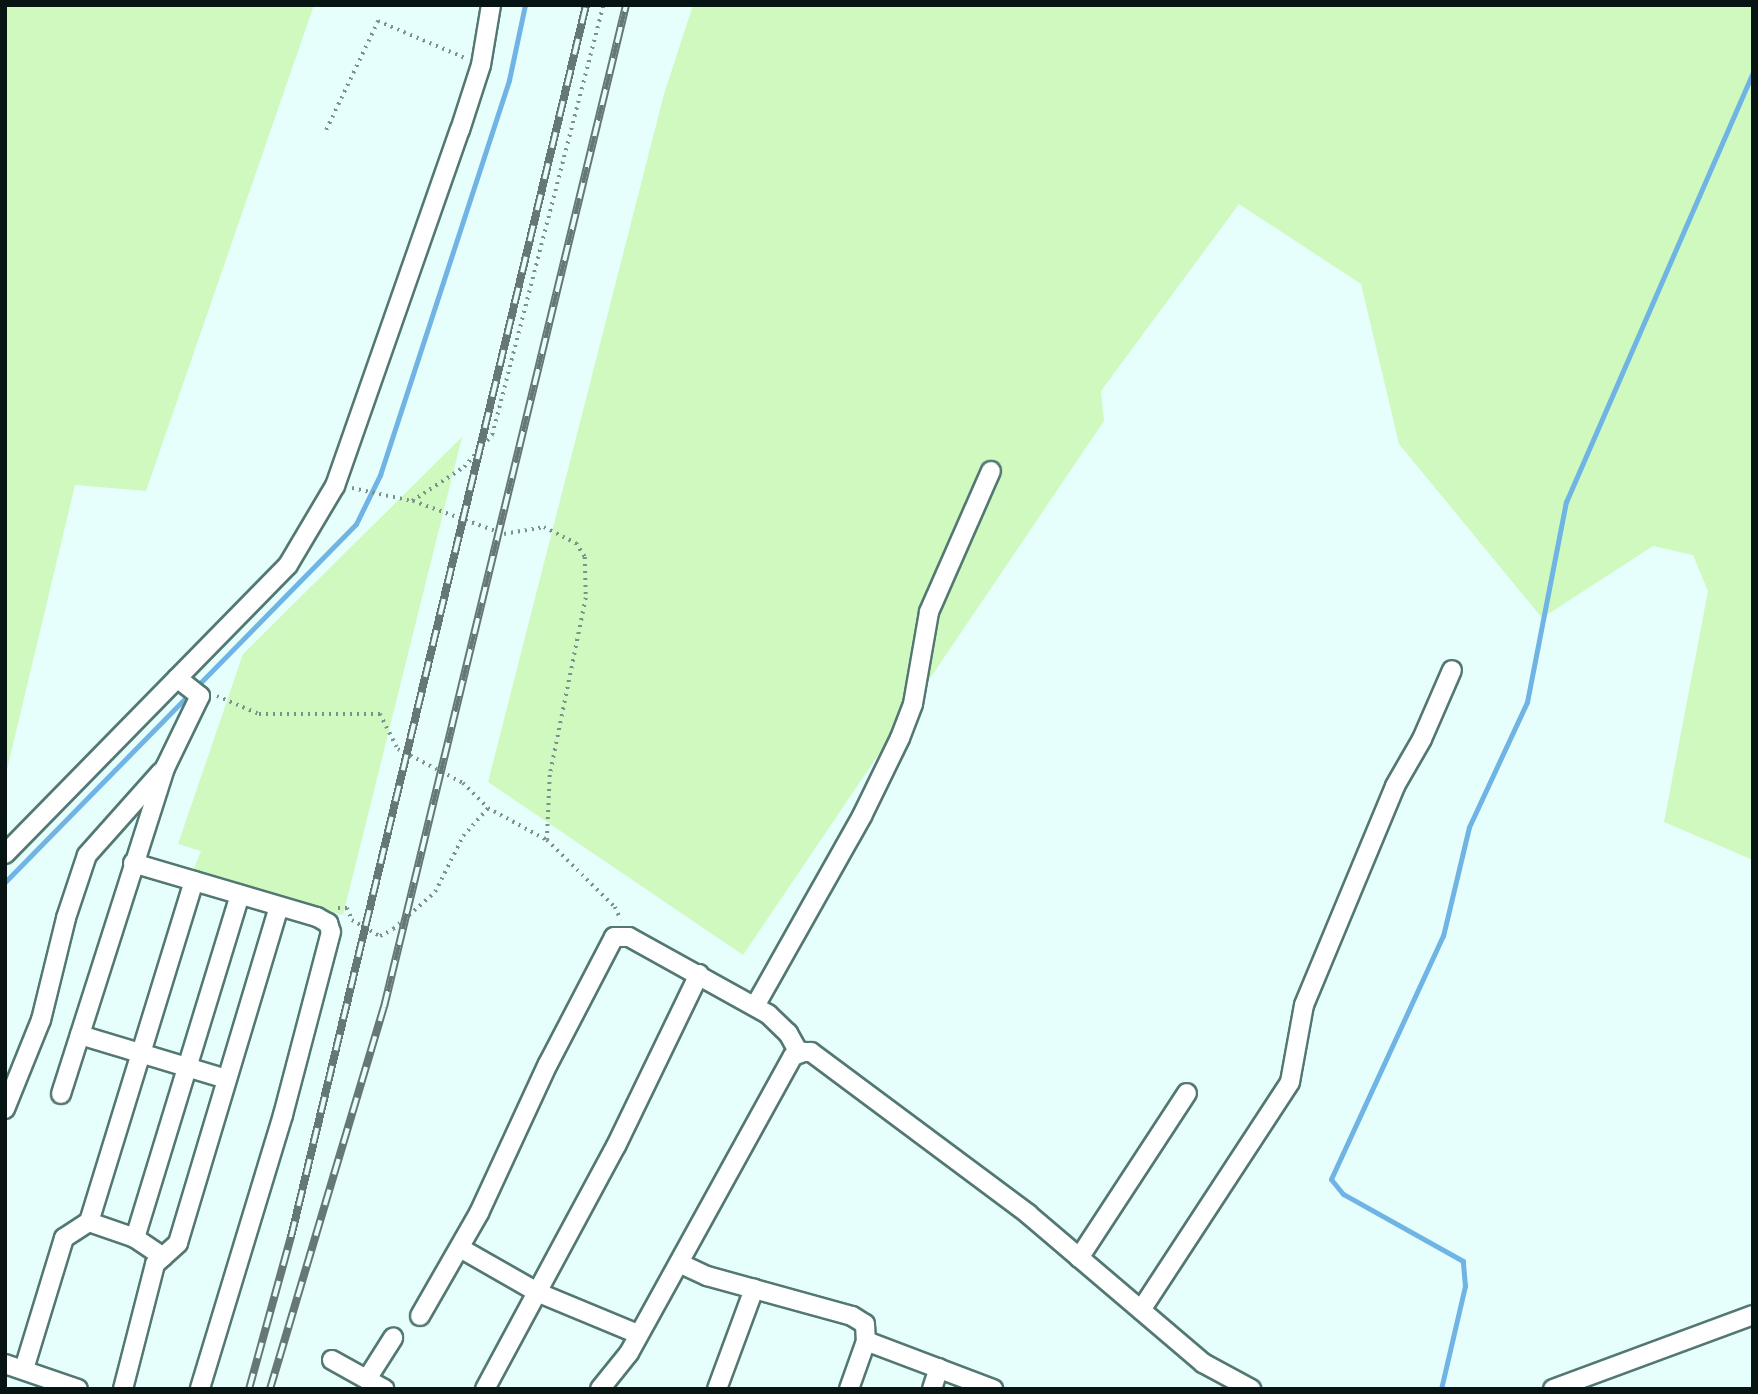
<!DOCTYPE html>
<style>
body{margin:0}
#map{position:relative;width:1758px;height:1394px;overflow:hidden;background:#e7fffc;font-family:Roboto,sans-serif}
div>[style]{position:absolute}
.green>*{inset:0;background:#cff9be}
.stream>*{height:5px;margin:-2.5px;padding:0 2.5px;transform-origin:2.5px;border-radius:2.5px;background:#6fb4e4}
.path>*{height:3.5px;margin-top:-1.75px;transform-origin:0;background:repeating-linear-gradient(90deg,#7c908e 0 2px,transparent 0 7px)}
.roads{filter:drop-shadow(2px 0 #537874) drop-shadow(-2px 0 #537874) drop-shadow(0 2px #537874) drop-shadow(0 -2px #537874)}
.street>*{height:18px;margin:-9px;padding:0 9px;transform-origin:9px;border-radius:9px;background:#fff}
.rail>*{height:8px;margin-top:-4px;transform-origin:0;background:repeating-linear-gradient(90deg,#e7fffc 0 16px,#657876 0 32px);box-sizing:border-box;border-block:2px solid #657876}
span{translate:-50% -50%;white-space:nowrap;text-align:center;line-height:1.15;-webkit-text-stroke:6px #e7fffc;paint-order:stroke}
.frame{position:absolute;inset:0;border:7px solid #061514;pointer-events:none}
</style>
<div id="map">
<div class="green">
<div style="clip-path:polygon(5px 5px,314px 5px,146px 491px,75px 485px,5px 778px)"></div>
<div style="clip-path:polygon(693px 5px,1753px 5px,1753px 860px,1664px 822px,1708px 591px,1693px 555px,1653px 546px,1542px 618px,1399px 444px,1361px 284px,1239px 204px,1101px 391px,1104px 421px,743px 955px,488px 782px,664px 94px)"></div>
<div style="clip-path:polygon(462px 437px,343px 915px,193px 871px,201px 851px,178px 844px,243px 654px)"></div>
</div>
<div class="stream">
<div style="left:5px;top:882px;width:501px;rotate:-45.57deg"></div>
<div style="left:356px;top:524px;width:55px;rotate:-63.9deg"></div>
<div style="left:380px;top:475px;width:416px;rotate:-71.9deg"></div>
<div style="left:509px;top:80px;width:77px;rotate:-78deg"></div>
<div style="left:1441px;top:1389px;width:106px;rotate:-76.9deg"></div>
<div style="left:1465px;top:1286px;width:25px;rotate:-95deg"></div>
<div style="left:1463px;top:1261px;width:137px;rotate:-150.8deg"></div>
<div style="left:1343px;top:1194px;width:19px;rotate:-129deg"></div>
<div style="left:1331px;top:1179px;width:268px;rotate:-65.3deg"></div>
<div style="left:1443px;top:936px;width:112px;rotate:-76.6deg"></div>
<div style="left:1469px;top:827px;width:138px;rotate:-65.1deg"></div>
<div style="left:1527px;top:702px;width:204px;rotate:-79deg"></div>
<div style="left:1566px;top:502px;width:469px;rotate:-66.5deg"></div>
</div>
<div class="path">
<div style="left:326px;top:130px;width:121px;rotate:-64.5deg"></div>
<div style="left:378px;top:21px;width:95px;rotate:23deg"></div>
<div style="left:352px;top:488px;width:61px;rotate:12.2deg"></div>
<div style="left:412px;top:501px;width:62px;rotate:-33.2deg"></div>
<div style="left:464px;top:467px;width:43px;rotate:-48.8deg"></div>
<div style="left:492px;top:435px;width:444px;rotate:-75.5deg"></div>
<div style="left:413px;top:501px;width:97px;rotate:19.9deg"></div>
<div style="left:504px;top:534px;width:41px;rotate:-9.9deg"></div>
<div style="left:544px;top:527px;width:36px;rotate:27deg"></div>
<div style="left:576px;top:543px;width:17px;rotate:57deg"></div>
<div style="left:585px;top:557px;width:41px;rotate:88.6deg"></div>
<div style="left:586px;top:598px;width:181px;rotate:101.5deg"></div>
<div style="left:550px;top:775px;width:65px;rotate:92.6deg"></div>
<div style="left:217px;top:696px;width:46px;rotate:23.2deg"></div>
<div style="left:259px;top:714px;width:121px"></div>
<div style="left:380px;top:714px;width:39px;rotate:63deg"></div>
<div style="left:398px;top:749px;width:73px;rotate:27.6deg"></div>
<div style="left:463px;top:783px;width:35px;rotate:45deg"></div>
<div style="left:338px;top:908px;width:9px"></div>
<div style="left:347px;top:908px;width:13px;rotate:67deg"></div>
<div style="left:352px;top:920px;width:32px;rotate:30deg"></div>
<div style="left:380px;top:936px;width:15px;rotate:-28deg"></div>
<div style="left:393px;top:929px;width:56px;rotate:-41.4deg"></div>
<div style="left:435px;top:892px;width:63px;rotate:-63.4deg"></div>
<div style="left:463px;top:836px;width:38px;rotate:-48deg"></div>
<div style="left:488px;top:808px;width:67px;rotate:28.5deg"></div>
<div style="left:547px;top:840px;width:95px;rotate:44.6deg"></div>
<div style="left:615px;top:907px;width:14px;rotate:65deg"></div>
</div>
<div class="roads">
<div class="street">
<div style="left:5px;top:854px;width:404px;rotate:-45.6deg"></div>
<div style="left:288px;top:565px;width:92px;rotate:-59.3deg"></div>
<div style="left:335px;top:486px;width:377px;rotate:-70.7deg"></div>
<div style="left:460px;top:130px;width:68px;rotate:-72.1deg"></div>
<div style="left:481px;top:65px;width:61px;rotate:-80.5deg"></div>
<div style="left:133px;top:863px;width:192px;rotate:16.4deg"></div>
<div style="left:317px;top:917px;width:13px;rotate:29deg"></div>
<div style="left:328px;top:923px;width:9px;rotate:72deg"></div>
<div style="left:331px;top:932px;width:189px;rotate:104.7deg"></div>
<div style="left:283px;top:1115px;width:286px;rotate:106.9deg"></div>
<div style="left:755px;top:1006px;width:218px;rotate:-60.6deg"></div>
<div style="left:862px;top:816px;width:87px;rotate:-64deg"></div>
<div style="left:900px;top:738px;width:36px;rotate:-69deg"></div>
<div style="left:913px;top:704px;width:93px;rotate:-80.1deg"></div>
<div style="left:929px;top:612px;width:154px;rotate:-66.3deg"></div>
<div style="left:80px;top:1035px;width:153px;rotate:16.7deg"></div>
<div style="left:61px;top:1094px;width:342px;rotate:-72.3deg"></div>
<div style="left:165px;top:768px;width:80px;rotate:-64.1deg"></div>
<div style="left:200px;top:696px;width:29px;rotate:-142deg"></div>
<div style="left:5px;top:1109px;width:96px;rotate:-68deg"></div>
<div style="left:41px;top:1020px;width:105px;rotate:-76.2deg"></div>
<div style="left:66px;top:918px;width:66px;rotate:-71.6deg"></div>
<div style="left:87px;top:855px;width:111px;rotate:-48.3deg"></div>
<div style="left:89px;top:1222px;width:49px;rotate:19.2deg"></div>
<div style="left:135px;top:1238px;width:34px;rotate:34deg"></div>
<div style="left:135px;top:1238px;width:359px;rotate:-73deg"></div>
<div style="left:460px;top:1248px;width:91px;rotate:29.7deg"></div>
<div style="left:539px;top:1293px;width:107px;rotate:22.5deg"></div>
<div style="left:1079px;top:1258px;width:197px;rotate:-56.8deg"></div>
<div style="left:679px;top:1263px;width:31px;rotate:25deg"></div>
<div style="left:707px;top:1276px;width:150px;rotate:15.4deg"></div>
<div style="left:852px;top:1316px;width:15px;rotate:32deg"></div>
<div style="left:865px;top:1324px;width:17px;rotate:87deg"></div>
<div style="left:866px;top:1341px;width:136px;rotate:20.7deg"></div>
<div style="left:1141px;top:1310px;width:272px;rotate:-56.8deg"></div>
<div style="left:1290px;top:1082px;width:78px;rotate:-79.7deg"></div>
<div style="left:1304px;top:1005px;width:237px;rotate:-67.4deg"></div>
<div style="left:1395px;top:786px;width:54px;rotate:-60.1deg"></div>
<div style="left:1422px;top:739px;width:75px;rotate:-66.5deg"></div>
<div style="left:420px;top:1316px;width:119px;rotate:-60.2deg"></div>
<div style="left:479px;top:1213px;width:164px;rotate:-65.2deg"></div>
<div style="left:548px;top:1064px;width:143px;rotate:-62.5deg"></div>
<div style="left:614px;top:937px;width:15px"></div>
<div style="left:629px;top:937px;width:159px;rotate:29deg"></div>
<div style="left:768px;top:1014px;width:28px;rotate:44deg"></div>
<div style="left:788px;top:1033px;width:23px;rotate:61deg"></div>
<div style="left:332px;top:1360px;width:60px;rotate:29.1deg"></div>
<div style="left:5px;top:1364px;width:77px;rotate:18.9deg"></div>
<div style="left:24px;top:1369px;width:137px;rotate:-73deg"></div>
<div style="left:64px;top:1238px;width:30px;rotate:-33deg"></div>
<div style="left:89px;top:1222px;width:357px;rotate:-72.9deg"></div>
<div style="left:367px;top:1379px;width:49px;rotate:-57.6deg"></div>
<div style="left:123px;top:1389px;width:129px;rotate:-75.6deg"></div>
<div style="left:155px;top:1264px;width:31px;rotate:-42deg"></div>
<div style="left:178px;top:1243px;width:351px;rotate:-73.3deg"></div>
<div style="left:485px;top:1389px;width:276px;rotate:-61.7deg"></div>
<div style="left:616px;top:1146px;width:191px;rotate:-64.2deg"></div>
<div style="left:600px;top:1389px;width:46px;rotate:-51.1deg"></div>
<div style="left:629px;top:1353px;width:339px;rotate:-61.1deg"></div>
<div style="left:793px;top:1056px;width:12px;rotate:-20deg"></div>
<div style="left:804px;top:1052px;width:7px"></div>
<div style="left:811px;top:1052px;width:271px;rotate:36.7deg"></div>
<div style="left:1028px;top:1214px;width:230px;rotate:40.4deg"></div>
<div style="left:1203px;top:1363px;width:55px;rotate:28.4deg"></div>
<div style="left:717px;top:1389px;width:107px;rotate:-69.7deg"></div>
<div style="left:849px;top:1389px;width:51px;rotate:-70.5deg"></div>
<div style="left:932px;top:1389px;width:22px;rotate:-72deg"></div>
<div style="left:1553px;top:1389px;width:213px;rotate:-20.3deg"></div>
</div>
</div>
<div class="rail">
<div style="left:249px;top:1389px;width:158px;rotate:-74.6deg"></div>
<div style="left:291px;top:1237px;width:1267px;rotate:-76.53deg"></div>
<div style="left:270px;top:1389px;width:399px;rotate:-73.4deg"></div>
<div style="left:384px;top:1007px;width:1031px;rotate:-76.42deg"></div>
</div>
<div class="frame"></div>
</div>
